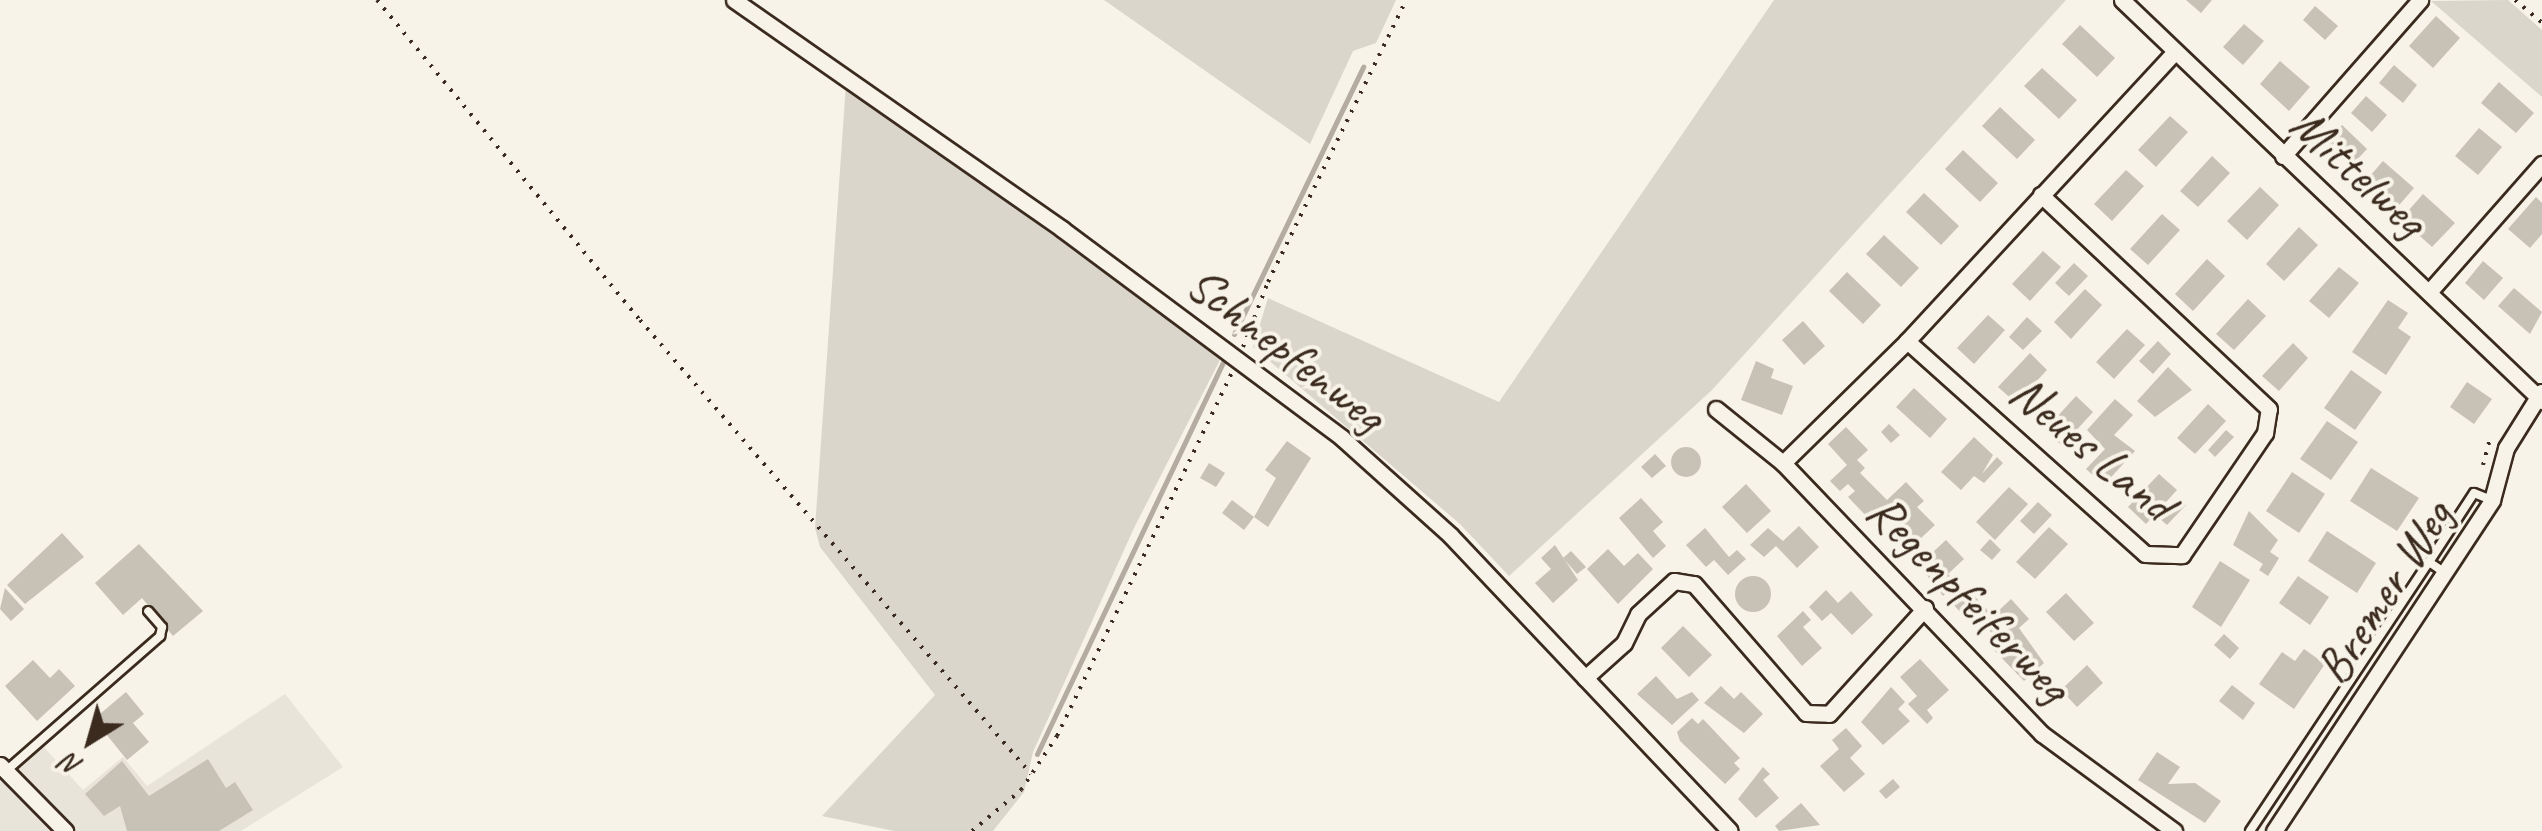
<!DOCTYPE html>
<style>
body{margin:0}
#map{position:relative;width:2542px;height:831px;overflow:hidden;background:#f7f3e8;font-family:Caveat,sans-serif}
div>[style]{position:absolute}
.built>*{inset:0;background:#e9e4d9}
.green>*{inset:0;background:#dbd6cb}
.stream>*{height:5px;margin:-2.5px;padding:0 2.5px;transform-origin:2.5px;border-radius:2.5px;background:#b4aca0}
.building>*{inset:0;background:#c8c1b6}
.round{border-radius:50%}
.path>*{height:4px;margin-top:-2px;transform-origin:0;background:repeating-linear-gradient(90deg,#3b2a1e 0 2.5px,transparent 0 10.5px)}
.roads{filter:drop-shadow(2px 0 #3b2a1e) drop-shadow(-2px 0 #3b2a1e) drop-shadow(0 2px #3b2a1e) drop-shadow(0 -2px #3b2a1e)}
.lane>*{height:8px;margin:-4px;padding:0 4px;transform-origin:4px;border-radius:4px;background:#f7f3e8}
.street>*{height:15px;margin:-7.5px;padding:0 7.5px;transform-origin:7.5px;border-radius:7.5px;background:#f7f3e8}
span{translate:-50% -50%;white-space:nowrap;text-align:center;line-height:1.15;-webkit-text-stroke:8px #f7f3e8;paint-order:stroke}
.street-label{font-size:50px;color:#3b2a1e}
.north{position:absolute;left:40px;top:691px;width:100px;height:100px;-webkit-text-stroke:8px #f7f3e8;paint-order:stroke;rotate:217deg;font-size:28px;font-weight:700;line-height:40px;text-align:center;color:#3b2a1e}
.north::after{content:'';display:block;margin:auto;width:35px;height:45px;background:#3b2a1e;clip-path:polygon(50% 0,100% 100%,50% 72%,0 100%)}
</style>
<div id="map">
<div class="built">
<div style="clip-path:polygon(285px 694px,343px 767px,241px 831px,0 831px,0 775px,4px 778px,43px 746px,83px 790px,123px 757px,147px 786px)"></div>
</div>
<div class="green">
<div style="clip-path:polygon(1104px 0,1396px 0,1376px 43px,1353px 51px,1310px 144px)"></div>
<div style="clip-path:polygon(1774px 0,2066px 0,1712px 390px,1509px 576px,1460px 524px,1253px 347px,1268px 298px,1499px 402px)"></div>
<div style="clip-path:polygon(2508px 0,2542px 30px,2542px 97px,2431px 1px)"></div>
<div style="clip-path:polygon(846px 84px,1221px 358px,1134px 528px,1033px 752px,1024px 792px,993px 831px,894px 831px,822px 816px,935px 695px,820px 547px,815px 528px)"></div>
</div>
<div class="stream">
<div style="left:1234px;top:334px;width:297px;rotate:-64.2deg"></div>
<div style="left:1037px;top:754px;width:438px;rotate:-64.6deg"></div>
</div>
<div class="building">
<div style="clip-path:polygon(2186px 0,2212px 0,2201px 13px)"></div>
<div style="clip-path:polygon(2315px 6px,2338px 26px,2325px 40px,2303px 20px)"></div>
<div style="clip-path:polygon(2436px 16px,2460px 38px,2433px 68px,2409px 46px)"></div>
<div style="clip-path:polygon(2244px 24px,2264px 41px,2243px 65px,2223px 47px)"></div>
<div style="clip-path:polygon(2080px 25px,2115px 58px,2097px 77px,2062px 44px)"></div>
<div style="clip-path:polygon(2280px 61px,2310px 87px,2289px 111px,2260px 84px)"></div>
<div style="clip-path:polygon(2394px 65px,2417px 85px,2403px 103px,2379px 83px)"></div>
<div style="clip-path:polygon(2042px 68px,2077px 100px,2059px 119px,2024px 86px)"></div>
<div style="clip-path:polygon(2499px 82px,2534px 113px,2516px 133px,2481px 103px)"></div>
<div style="clip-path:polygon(2366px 96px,2387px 115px,2372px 132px,2351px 113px)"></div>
<div style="clip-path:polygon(2000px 107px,2035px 140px,2017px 159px,1982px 126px)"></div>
<div style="clip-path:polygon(2170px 116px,2188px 132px,2156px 167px,2138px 150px)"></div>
<div style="clip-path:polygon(2342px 125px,2367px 149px,2352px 165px,2327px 141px)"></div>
<div style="clip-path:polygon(2479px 128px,2502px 147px,2478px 175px,2455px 156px)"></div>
<div style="clip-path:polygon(1963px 150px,1998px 183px,1980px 202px,1945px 169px)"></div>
<div style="clip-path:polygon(2212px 156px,2230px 173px,2198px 207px,2180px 191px)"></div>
<div style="clip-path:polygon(2383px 161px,2414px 188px,2394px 211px,2363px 184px)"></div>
<div style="clip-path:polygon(2126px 170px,2144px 186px,2112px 221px,2094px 204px)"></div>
<div style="clip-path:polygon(2260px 187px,2279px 205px,2247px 240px,2227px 221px)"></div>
<div style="clip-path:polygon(1924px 193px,1959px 226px,1941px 245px,1906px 212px)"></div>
<div style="clip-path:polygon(2423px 194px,2455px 223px,2432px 247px,2401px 219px)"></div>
<div style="clip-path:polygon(2536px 197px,2542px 203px,2542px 234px,2530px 248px,2508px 229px)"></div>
<div style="clip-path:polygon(2162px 214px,2180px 230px,2148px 265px,2130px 249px)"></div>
<div style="clip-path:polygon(2299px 227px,2318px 245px,2284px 281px,2266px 264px)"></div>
<div style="clip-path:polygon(1884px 235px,1919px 268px,1901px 287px,1866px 254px)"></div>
<div style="clip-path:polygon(2043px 251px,2061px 267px,2030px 301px,2012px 284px)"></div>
<div style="clip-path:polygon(2207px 259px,2225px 276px,2193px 311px,2175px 294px)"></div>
<div style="clip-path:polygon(2483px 261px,2503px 278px,2484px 300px,2465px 283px)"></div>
<div style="clip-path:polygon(2074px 263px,2088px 276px,2069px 296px,2055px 283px)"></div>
<div style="clip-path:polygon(2339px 267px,2359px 283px,2329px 318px,2309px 301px)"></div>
<div style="clip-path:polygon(1847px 272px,1881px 305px,1863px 324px,1829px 291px)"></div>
<div style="clip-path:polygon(2514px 288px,2542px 312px,2530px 334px,2498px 306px)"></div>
<div style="clip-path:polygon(2085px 289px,2102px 305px,2071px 339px,2054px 322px)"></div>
<div style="clip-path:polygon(2248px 299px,2266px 316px,2234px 350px,2216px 334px)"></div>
<div style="clip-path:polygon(2388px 300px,2408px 313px,2398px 328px,2411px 337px,2386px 375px,2352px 352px)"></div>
<div style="clip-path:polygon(1988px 315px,2005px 330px,1974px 364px,1957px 348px)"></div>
<div style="clip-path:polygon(2027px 317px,2042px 331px,2023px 350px,2009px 337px)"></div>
<div style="clip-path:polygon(1803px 321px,1825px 346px,1804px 365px,1782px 340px)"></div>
<div style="clip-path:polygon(2127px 329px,2145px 345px,2114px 379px,2096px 362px)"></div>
<div style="clip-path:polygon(2158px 341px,2171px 354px,2153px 374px,2139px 361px)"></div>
<div style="clip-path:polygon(2293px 343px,2308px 358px,2279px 391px,2262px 376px)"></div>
<div style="clip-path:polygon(2030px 353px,2047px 370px,2016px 403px,1998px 387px)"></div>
<div style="clip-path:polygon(1756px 361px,1774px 369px,1771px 378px,1793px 386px,1782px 415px,1741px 400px)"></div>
<div style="clip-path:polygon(2168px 367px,2192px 390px,2155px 417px,2137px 401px)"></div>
<div style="clip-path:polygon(2351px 370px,2382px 392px,2355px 430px,2324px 408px)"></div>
<div style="clip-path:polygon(2467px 382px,2492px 399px,2474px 424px,2450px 407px)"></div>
<div style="clip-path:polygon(1914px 388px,1947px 419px,1930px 438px,1896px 407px)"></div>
<div style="clip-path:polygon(2076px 396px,2093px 412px,2062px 446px,2045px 430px)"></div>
<div style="clip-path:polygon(2115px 399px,2133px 415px,2114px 435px,2135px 451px,2104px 485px,2086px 469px,2105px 449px,2087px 430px)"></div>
<div style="clip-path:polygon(2208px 404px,2226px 421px,2195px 454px,2177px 438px)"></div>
<div style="clip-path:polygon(2327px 421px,2358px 442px,2331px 480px,2300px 459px)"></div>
<div style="clip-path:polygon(1889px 424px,1900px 435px,1891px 443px,1881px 432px)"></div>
<div style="clip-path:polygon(1846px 427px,1868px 450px,1857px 460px,1865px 468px,1860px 473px,1887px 500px,1906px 482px,1924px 501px,1917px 507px,1935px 525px,1906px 552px,1887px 532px,1906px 514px,1898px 506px,1871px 521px,1848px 497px,1855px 491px,1848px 484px,1840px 491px,1830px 481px,1847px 465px,1828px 444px)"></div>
<div style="clip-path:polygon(2226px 430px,2234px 437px,2215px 457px,2208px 450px)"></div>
<div style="clip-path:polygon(1974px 437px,1993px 455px,1982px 474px,1997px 457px,2003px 463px,1984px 483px,1974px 476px,1961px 490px,1941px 472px)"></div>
<div style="clip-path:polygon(1287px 441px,1311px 458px,1268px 527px,1254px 517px,1244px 530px,1222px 513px,1232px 500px,1254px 517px,1276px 478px,1265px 470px)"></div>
<div class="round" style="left:1671px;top:447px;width:30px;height:30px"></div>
<div style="clip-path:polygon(1655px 454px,1666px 466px,1652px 478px,1641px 467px)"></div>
<div style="clip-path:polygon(1209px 463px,1225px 473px,1216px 487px,1200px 478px)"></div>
<div style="clip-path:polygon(2371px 468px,2419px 498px,2397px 531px,2350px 501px)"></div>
<div style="clip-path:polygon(2292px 472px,2325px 494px,2299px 533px,2266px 511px)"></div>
<div style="clip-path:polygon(2159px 474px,2177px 490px,2146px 524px,2128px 507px)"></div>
<div style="clip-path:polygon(1746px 484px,1771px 511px,1747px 533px,1722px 507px)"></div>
<div style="clip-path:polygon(2009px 487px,2028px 504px,1995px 540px,1976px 522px)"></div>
<div style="clip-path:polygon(1641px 498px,1663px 522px,1653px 531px,1666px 546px,1653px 558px,1619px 518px)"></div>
<div style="clip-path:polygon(2179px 498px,2186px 505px,2167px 525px,2159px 518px)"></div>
<div style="clip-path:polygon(2038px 502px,2052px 515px,2034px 534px,2020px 521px)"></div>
<div style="clip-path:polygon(2249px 511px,2278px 540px,2270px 552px,2279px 558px,2268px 576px,2259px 570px,2263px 564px,2233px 545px)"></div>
<div style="clip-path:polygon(1799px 526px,1819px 547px,1797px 568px,1776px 546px,1764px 557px,1750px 545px,1768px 528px,1783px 541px)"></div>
<div style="clip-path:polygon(2049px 527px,2068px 544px,2035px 579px,2016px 562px)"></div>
<div style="clip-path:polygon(1705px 528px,1729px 557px,1737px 550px,1746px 559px,1728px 575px,1714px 560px,1706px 567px,1686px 545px)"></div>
<div style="clip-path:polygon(2327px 531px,2376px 563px,2357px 593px,2308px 561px)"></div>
<div style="clip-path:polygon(62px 533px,84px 557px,25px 604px,7px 585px)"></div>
<div style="clip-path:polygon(1990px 539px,2001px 550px,1992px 560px,1980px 550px)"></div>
<div style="clip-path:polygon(1946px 540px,1964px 559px,1948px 574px,1957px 583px,1943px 596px,1919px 565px)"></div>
<div style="clip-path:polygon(139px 544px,203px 611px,173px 636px,142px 598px,123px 615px,95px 583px)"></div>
<div style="clip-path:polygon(1555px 545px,1578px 580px,1553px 603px,1535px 583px,1551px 569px,1541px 558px)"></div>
<div style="clip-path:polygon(1608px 549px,1624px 566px,1638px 553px,1653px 569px,1618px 604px,1587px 569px)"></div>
<div style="clip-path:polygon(1571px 551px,1586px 567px,1577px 574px,1563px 558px)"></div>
<div style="clip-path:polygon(2220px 561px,2250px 580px,2221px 627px,2192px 607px)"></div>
<div style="clip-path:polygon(2298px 576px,2329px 597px,2310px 625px,2279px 603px)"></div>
<div class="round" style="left:1735px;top:576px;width:36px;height:36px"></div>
<div style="clip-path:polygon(1966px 587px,1993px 616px,2011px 599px,2029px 619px,2019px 628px,2044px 663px,2024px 681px,1994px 650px,2011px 634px,2002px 624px,1992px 633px,1984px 625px,1978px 631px,1951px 602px)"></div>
<div style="clip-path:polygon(5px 588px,24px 609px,11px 621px,0 609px)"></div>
<div style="clip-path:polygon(1826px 590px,1838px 603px,1851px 591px,1873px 615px,1852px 635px,1831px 613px,1822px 621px,1809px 607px)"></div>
<div style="clip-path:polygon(2066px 593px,2094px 623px,2074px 641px,2046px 612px)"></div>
<div style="clip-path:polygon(1803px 611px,1811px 620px,1803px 627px,1822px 648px,1802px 666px,1777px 636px)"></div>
<div style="clip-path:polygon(1683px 626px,1712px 655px,1689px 677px,1661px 648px)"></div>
<div style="clip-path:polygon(2224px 634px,2239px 648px,2230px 659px,2214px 645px)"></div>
<div style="clip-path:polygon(2304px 649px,2325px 664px,2294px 709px,2259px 684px,2282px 652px,2295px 661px)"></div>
<div style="clip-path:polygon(1920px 659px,1949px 690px,1927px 710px,1933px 718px,1927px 724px,1908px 704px,1917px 696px,1900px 677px)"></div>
<div style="clip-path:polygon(33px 660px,50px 678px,59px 669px,75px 686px,37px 721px,5px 686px)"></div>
<div style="clip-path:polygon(2087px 665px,2103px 683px,2077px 707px,2061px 690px)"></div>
<div style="clip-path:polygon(1656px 676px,1677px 699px,1692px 692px,1699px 700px,1672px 725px,1637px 694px)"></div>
<div style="clip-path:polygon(2232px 685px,2255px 703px,2243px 720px,2219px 701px)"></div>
<div style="clip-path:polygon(1721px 686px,1734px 699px,1741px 692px,1763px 714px,1744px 733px,1704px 703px)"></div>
<div style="clip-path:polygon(1891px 687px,1905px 702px,1898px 709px,1910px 721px,1883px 745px,1861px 722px)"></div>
<div style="clip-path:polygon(126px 692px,144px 714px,133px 723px,149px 742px,127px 760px,94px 719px)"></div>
<div style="clip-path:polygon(1692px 718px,1698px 724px,1703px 719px,1740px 758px,1734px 763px,1740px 769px,1725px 784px,1680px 741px,1677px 732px)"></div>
<div style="clip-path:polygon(1846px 728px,1862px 746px,1850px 758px,1865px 774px,1844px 792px,1820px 766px,1839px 749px,1832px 740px)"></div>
<div style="clip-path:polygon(2157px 752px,2180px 767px,2168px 784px,2195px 783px,2221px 801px,2205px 823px,2138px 780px)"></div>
<div style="clip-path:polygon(208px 759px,226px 788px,235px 782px,253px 810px,219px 831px,127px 831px,120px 806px,104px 816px,85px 794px,122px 761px,149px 796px)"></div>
<div style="clip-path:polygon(1763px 767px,1770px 774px,1763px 780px,1779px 798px,1756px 818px,1738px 799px)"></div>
<div style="clip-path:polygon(1893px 779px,1900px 787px,1886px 799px,1879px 791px)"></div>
<div style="clip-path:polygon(1801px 803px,1820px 825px,1779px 831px,1775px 826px)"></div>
</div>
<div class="path">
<div style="left:377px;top:0;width:414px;rotate:50.6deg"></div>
<div style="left:640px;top:320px;width:599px;rotate:49.26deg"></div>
<div style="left:2515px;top:0;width:35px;rotate:40deg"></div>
<div style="left:1243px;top:347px;width:70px;rotate:-69deg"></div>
<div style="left:1268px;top:282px;width:314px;rotate:-63.9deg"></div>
<div style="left:2483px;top:465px;width:24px;rotate:-75deg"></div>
<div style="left:972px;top:831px;width:64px;rotate:-39.9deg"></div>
<div style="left:1021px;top:790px;width:65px;rotate:-56.3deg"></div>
<div style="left:1057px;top:736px;width:402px;rotate:-64.3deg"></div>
</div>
<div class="roads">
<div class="lane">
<div style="left:2429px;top:562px;width:82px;rotate:-56.9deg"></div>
<div style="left:2474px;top:493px;width:18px;rotate:22deg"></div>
<div style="left:6px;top:771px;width:205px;rotate:-41.2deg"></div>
<div style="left:160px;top:636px;width:9px;rotate:-77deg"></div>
<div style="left:162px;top:627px;width:21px;rotate:-131deg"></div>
<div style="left:2250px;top:831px;width:323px;rotate:-56.4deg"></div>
<div style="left:2429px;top:562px;width:18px;rotate:34deg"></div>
</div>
<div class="street">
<div style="left:734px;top:0;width:400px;rotate:34.9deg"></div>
<div style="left:1062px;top:229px;width:349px;rotate:36.7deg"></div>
<div style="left:1342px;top:438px;width:145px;rotate:41.9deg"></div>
<div style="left:1450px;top:535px;width:407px;rotate:46.6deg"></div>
<div style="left:2122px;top:0;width:581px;rotate:43.67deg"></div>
<div style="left:2283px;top:156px;width:208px;rotate:-48.7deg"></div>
<div style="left:2429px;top:292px;width:171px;rotate:-48.6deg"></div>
<div style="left:1907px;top:341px;width:319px;rotate:41.8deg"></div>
<div style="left:2145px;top:554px;width:37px;rotate:2deg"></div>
<div style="left:2182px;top:555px;width:148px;rotate:-55.8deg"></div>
<div style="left:2265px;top:433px;width:24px;rotate:-81deg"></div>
<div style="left:2269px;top:409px;width:313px;rotate:-136.8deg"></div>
<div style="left:1716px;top:409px;width:86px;rotate:38.9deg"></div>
<div style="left:1783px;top:463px;width:375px;rotate:46.3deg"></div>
<div style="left:2042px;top:734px;width:164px;rotate:36.3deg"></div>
<div style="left:1783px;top:463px;width:174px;rotate:-44.5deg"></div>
<div style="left:1907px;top:341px;width:394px;rotate:-47.2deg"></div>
<div style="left:1585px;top:678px;width:52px;rotate:-41.9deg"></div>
<div style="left:1624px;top:643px;width:32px;rotate:-64deg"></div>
<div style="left:1638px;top:614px;width:49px;rotate:-42.5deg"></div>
<div style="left:1674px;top:581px;width:20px;rotate:9deg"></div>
<div style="left:1694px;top:584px;width:171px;rotate:49deg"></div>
<div style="left:1806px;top:713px;width:23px;rotate:2deg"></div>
<div style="left:1829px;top:714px;width:143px;rotate:-47.8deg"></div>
<div style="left:0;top:765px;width:93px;rotate:45.4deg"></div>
<div style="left:2274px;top:831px;width:396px;rotate:-56.6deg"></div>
<div style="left:2492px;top:500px;width:54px;rotate:-74.9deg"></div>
<div style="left:2506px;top:448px;width:66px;rotate:-58deg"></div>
</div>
</div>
<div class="street-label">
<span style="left:2359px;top:172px;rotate:43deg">Mittelweg</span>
<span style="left:1286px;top:349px;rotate:38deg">Schnepfenweg</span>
<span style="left:2092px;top:448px;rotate:40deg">Neues Land</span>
<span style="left:2384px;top:592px;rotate:-57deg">Bremer Weg</span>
<span style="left:1969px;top:598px;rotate:46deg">Regenpfeiferweg</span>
</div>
<div class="north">N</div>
</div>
